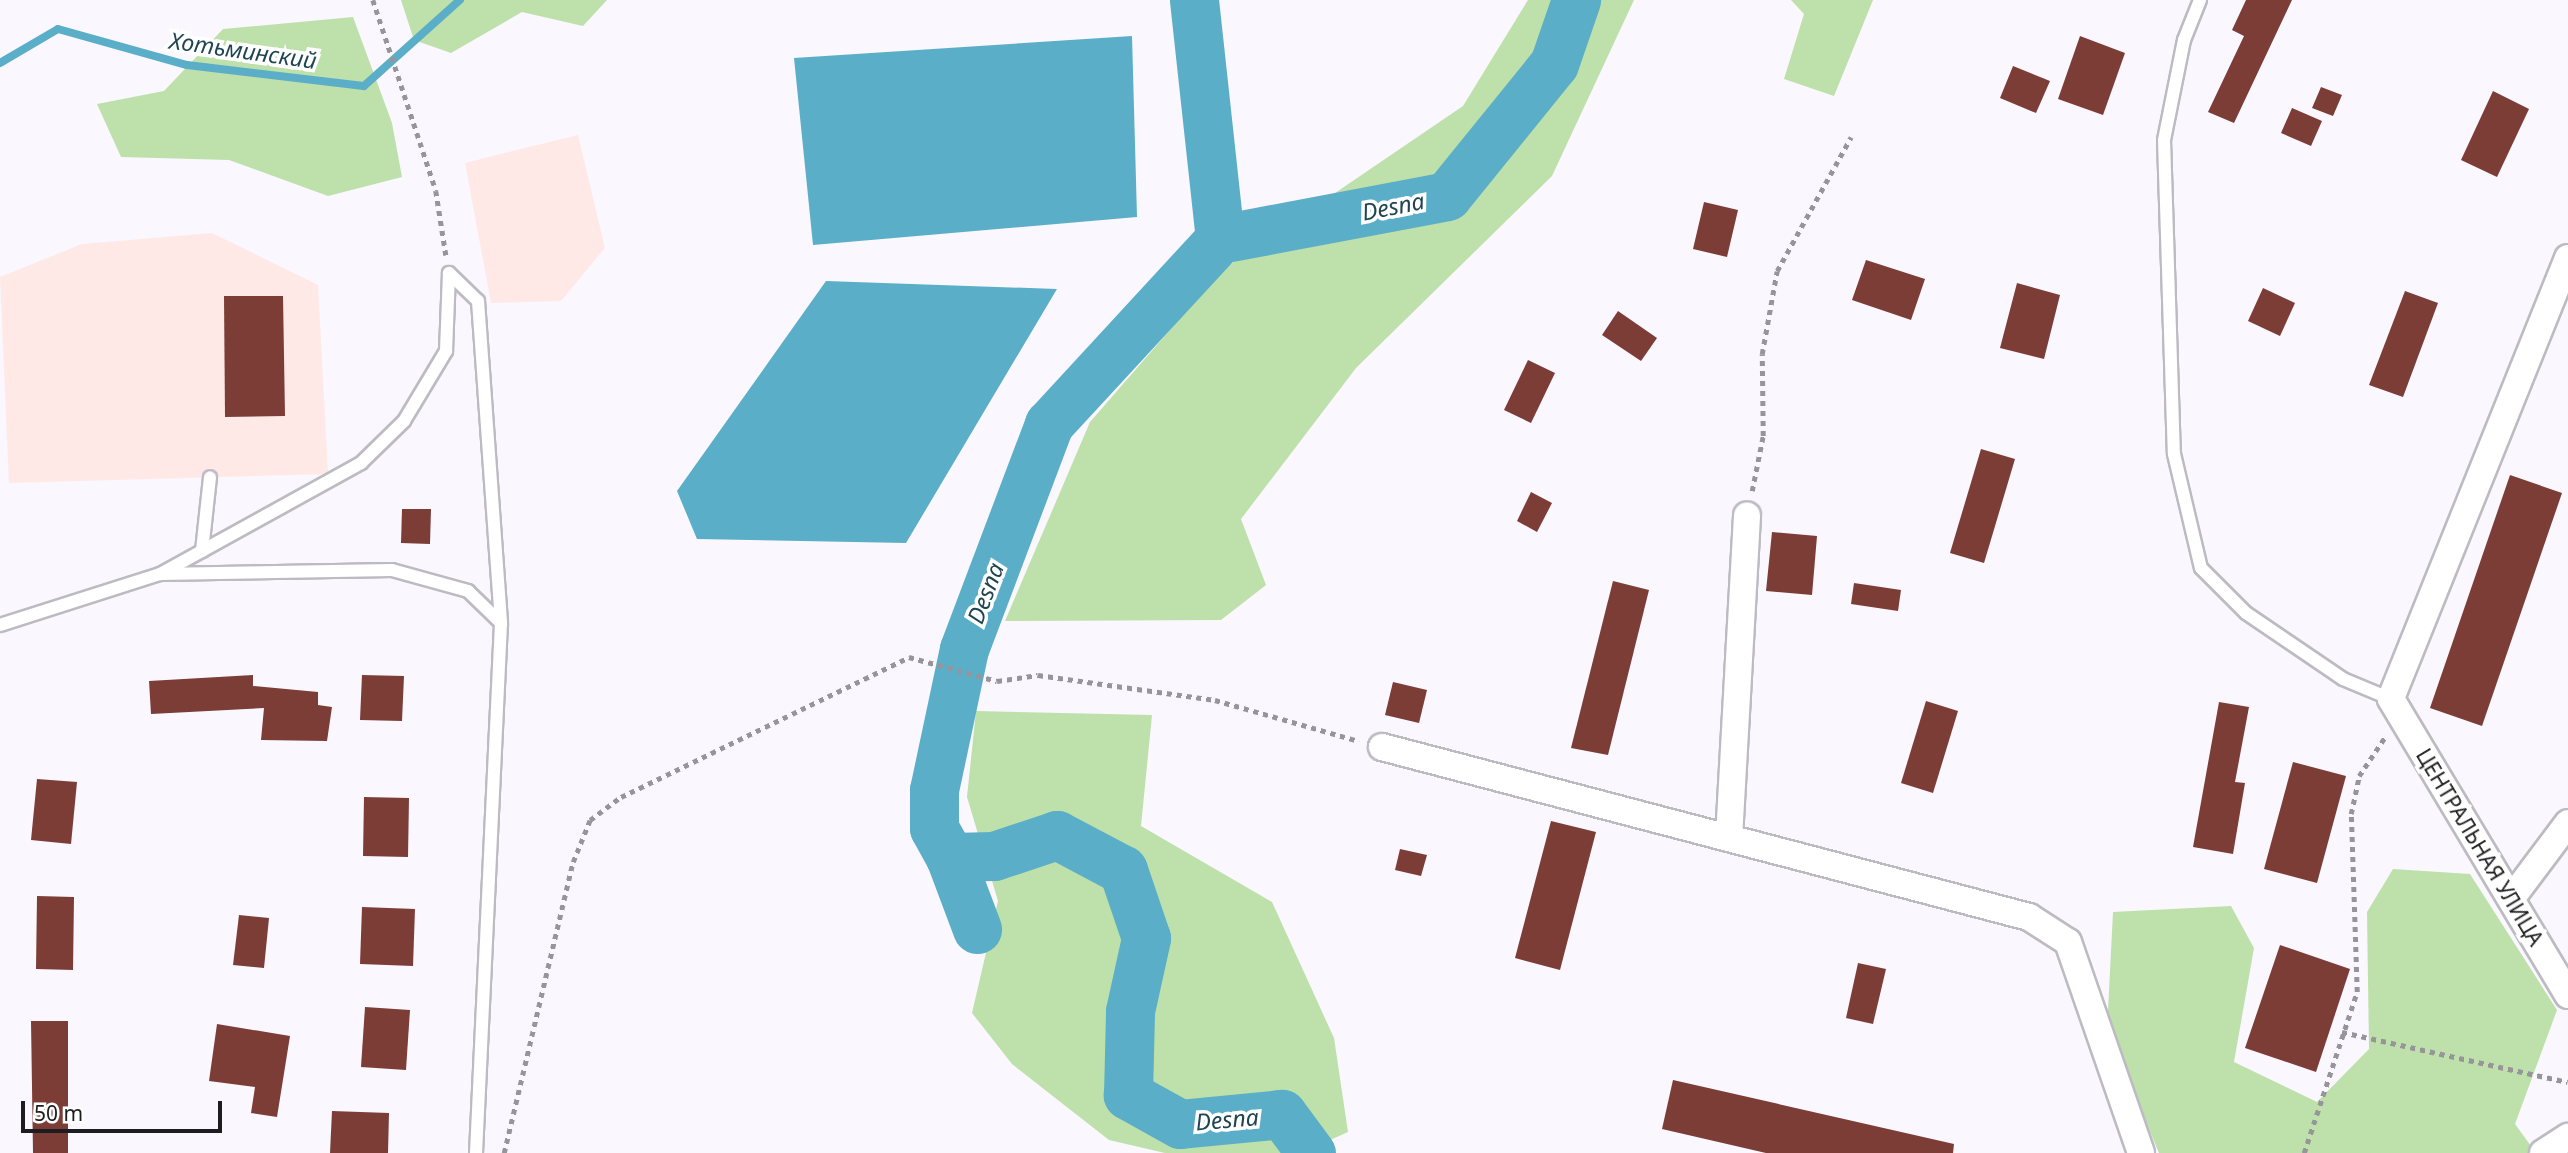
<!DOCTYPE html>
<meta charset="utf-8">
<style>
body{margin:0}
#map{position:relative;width:2568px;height:1153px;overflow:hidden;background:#faf7fe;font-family:"Noto Sans",sans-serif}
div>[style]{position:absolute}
.industrial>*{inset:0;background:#ffe9e7}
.green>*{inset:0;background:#bee0ab}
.water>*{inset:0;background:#5baec7}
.stream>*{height:8px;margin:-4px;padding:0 4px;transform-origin:4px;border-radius:4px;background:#5baec7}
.river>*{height:49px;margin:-24.5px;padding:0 24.5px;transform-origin:24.5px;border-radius:24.5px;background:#5baec7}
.building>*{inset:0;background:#7c3d37}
.path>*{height:4.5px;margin-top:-2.25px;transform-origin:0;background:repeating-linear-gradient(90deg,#979599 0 5px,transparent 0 10px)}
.roads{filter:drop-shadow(2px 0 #bdbbc2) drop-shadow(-2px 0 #bdbbc2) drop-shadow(0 2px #bdbbc2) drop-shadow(0 -2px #bdbbc2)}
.service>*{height:12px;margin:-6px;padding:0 6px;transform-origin:6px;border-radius:6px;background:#fff}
.minor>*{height:26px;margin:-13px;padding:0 13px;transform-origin:13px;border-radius:13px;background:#fff}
span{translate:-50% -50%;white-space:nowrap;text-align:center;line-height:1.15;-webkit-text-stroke:7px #fff;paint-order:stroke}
.street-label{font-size:21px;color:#1d1c1e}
.water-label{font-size:23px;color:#1e4550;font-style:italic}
.scale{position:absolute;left:21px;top:1101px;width:201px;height:32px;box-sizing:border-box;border:4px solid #1d1c1e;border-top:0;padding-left:9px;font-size:21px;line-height:24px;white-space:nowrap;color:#1d1c1e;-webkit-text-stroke:5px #fff;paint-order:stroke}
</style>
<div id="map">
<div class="industrial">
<div style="clip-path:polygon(578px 135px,605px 248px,561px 301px,491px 303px,465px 163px)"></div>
<div style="clip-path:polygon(212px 233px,318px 285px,328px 474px,9px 483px,0 277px,82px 244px)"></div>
</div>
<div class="green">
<div style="clip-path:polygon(401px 0,607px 0,583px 26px,522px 12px,451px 53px,414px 40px)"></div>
<div style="clip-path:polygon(1528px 0,1634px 0,1552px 176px,1356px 368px,1241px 519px,1266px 585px,1221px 620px,1005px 621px,1090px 422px,1222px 270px,1463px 106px)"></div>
<div style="clip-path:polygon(1791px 0,1873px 0,1834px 96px,1784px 79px,1804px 14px)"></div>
<div style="clip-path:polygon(353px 17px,392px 123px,402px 177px,328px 196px,229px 160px,121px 157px,97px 104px,164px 91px,223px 29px)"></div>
<div style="clip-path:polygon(976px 711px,1152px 715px,1141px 826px,1272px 902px,1334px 1038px,1348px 1132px,1301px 1153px,1165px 1153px,1109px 1140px,1012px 1064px,972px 1013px,998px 901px,967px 797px)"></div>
<div style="clip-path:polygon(2393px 869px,2470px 874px,2557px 1010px,2515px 1124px,2536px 1153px,2159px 1153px,2107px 1030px,2113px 912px,2231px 906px,2254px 948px,2234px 1062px,2317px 1102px,2369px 1049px,2367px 912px)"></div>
</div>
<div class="water">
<div style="clip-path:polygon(1132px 36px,1137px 217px,813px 245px,794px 58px)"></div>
<div style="clip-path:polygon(826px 281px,1057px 289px,906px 543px,697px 539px,677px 491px)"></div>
</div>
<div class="stream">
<div style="left:0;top:63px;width:67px;rotate:-30.4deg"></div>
<div style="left:58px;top:29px;width:134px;rotate:15.6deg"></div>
<div style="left:187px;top:65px;width:178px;rotate:6.8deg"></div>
<div style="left:364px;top:86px;width:129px;rotate:-41.9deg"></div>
</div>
<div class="river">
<div style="left:1194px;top:0;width:240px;rotate:83.8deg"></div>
<div style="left:950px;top:857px;width:77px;rotate:69.4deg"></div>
<div style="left:1311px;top:1153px;width:49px;rotate:-126.6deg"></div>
<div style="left:1282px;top:1114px;width:102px;rotate:174.4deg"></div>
<div style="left:1180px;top:1124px;width:60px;rotate:-150.9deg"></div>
<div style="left:1128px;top:1095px;width:84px;rotate:-88.6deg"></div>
<div style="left:1130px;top:1011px;width:75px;rotate:-77.6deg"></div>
<div style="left:1146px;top:938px;width:72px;rotate:-108.7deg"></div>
<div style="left:1123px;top:870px;width:75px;rotate:-152.1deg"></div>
<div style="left:1057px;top:835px;width:66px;rotate:161.6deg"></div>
<div style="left:994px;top:856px;width:44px;rotate:178.7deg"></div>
<div style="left:950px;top:857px;width:33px;rotate:-119deg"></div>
<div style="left:934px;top:828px;width:38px;rotate:-90deg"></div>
<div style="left:934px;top:790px;width:144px;rotate:-78deg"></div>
<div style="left:964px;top:649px;width:241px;rotate:-69.3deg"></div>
<div style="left:1049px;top:424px;width:252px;rotate:-47.3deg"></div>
<div style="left:1220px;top:239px;width:231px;rotate:-10.7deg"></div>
<div style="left:1447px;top:196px;width:170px;rotate:-51deg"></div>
<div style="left:1554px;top:64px;width:68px;rotate:-71deg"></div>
</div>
<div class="building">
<div style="clip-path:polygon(2246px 0,2292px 0,2234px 123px,2208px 112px,2244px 36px,2232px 30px)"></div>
<div style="clip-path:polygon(2080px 36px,2125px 53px,2103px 115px,2058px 99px)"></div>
<div style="clip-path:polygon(2013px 66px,2050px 81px,2036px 113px,2000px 98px)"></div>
<div style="clip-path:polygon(2321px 87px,2342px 95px,2333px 116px,2312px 108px)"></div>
<div style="clip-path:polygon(2493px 91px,2529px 109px,2497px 177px,2461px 160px)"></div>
<div style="clip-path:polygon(2292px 108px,2322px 121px,2311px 146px,2281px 133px)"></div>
<div style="clip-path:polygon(1704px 202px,1738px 210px,1727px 257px,1693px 249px)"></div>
<div style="clip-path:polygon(1866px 260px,1925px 279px,1911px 320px,1852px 300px)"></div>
<div style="clip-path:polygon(2017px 283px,2060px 295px,2044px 359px,2000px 348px)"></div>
<div style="clip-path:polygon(2263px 288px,2295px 303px,2280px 336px,2248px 321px)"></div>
<div style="clip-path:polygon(2405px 291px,2438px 303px,2403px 397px,2369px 385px)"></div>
<div style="clip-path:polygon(224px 296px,283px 296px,285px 416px,225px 417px)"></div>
<div style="clip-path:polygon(1618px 311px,1657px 338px,1641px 361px,1602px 335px)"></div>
<div style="clip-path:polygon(1528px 360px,1555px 373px,1531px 423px,1504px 410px)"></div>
<div style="clip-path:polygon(1981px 449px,2015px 459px,1984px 563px,1950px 553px)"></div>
<div style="clip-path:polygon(2510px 475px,2562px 493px,2482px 726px,2430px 708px)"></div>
<div style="clip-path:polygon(1531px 492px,1552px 503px,1537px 532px,1517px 521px)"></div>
<div style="clip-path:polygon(402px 509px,431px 509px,430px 544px,401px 543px)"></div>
<div style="clip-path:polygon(1772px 532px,1817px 536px,1812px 595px,1766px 591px)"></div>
<div style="clip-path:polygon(1613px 581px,1649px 590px,1608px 755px,1571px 748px)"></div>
<div style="clip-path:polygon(1854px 583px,1901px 590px,1898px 611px,1851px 604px)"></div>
<div style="clip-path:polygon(253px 675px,253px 686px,318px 692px,318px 705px,332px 707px,327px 741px,261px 740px,264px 708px,151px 714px,149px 681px)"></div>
<div style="clip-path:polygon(362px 675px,404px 676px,402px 721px,360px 720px)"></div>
<div style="clip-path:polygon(1393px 682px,1427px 690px,1419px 723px,1385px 715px)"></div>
<div style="clip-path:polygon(1926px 701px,1958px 711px,1933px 793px,1901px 783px)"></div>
<div style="clip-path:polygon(2219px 702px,2249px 707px,2235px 782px,2245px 783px,2233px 854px,2193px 847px)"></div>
<div style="clip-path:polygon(2293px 762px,2346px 776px,2317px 883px,2264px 869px)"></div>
<div style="clip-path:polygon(37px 779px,77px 782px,71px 844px,31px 840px)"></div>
<div style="clip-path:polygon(364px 797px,409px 798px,408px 857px,363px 856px)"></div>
<div style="clip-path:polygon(1551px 821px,1596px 832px,1560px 970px,1515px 958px)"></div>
<div style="clip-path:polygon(1400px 849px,1427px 855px,1421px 876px,1395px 870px)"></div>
<div style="clip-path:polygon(37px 896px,74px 897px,73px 970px,36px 969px)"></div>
<div style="clip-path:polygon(362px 907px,415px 909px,413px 966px,360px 964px)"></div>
<div style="clip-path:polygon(239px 915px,269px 918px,264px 968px,233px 965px)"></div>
<div style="clip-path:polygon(2280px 945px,2350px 969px,2316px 1072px,2245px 1048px)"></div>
<div style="clip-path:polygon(1858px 963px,1886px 969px,1873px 1024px,1846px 1018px)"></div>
<div style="clip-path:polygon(365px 1007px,410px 1010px,406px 1070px,361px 1067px)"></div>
<div style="clip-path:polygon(31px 1021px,68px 1021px,68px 1153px,33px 1153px)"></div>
<div style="clip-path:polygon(217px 1024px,290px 1036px,277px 1117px,251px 1113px,255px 1087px,209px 1081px)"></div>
<div style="clip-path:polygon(1673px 1080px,1954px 1144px,1953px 1153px,1766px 1153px,1662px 1129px)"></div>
<div style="clip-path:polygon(332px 1111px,389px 1113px,388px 1153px,330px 1153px)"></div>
</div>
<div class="path">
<div style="left:373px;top:0;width:201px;rotate:71.7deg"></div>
<div style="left:436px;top:191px;width:65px;rotate:81.1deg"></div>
<div style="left:1752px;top:491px;width:56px;rotate:-78.7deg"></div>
<div style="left:1763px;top:436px;width:82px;rotate:-90.7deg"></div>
<div style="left:1762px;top:354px;width:84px;rotate:-79.8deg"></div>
<div style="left:1777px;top:271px;width:153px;rotate:-61.1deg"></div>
<div style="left:2342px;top:1032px;width:231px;rotate:12.5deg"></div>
<div style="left:504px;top:1153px;width:299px;rotate:-76.7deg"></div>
<div style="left:573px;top:862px;width:45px;rotate:-68deg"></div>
<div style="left:590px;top:820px;width:39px;rotate:-37deg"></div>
<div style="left:621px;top:797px;width:320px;rotate:-25.9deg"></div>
<div style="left:909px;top:657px;width:91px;rotate:15.3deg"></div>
<div style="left:997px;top:681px;width:41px;rotate:-8.3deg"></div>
<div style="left:1038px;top:675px;width:179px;rotate:8deg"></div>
<div style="left:1215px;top:700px;width:150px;rotate:15.9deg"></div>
<div style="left:2304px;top:1153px;width:169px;rotate:-71.8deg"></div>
<div style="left:2357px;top:992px;width:178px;rotate:-91.9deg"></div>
<div style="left:2351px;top:814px;width:39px;rotate:-78deg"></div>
<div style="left:2359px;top:776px;width:47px;rotate:-56.3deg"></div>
</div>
<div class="roads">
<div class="service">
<div style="left:2200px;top:0;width:43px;rotate:111.8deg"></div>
<div style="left:2184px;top:40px;width:102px;rotate:101.3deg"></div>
<div style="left:2164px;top:140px;width:314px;rotate:88.2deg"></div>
<div style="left:2174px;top:454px;width:117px;rotate:76.7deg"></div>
<div style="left:2201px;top:568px;width:64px;rotate:45deg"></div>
<div style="left:2246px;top:613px;width:117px;rotate:34.2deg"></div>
<div style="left:2343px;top:679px;width:52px;rotate:22.6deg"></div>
<div style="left:449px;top:273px;width:40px;rotate:44deg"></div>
<div style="left:478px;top:301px;width:323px;rotate:85.9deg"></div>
<div style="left:202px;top:551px;width:74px;rotate:-83.8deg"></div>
<div style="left:160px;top:574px;width:232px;rotate:-1deg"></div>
<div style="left:392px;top:570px;width:79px;rotate:15.4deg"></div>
<div style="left:468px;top:591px;width:46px;rotate:44.1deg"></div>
<div style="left:501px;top:623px;width:531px;rotate:92.7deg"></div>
<div style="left:0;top:625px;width:168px;rotate:-17.7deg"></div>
<div style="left:160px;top:574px;width:230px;rotate:-28.9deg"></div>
<div style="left:361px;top:463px;width:60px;rotate:-44.3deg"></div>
<div style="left:404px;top:421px;width:82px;rotate:-59deg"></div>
<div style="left:446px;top:351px;width:78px;rotate:-87.8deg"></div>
</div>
<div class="minor">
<div style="left:2568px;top:258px;width:475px;rotate:111.9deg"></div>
<div style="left:2391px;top:699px;width:345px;rotate:59.1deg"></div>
<div style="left:1382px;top:747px;width:669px;rotate:14.72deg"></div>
<div style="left:2029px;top:917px;width:46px;rotate:32.7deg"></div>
<div style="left:2068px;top:942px;width:223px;rotate:70.9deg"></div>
<div style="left:1729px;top:838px;width:323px;rotate:-86.8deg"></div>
<div style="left:2511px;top:899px;width:95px;rotate:-53.1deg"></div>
<div style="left:2543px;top:1153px;width:30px;rotate:-33deg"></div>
</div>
</div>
<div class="street-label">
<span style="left:2480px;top:847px;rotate:59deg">ЦЕНТРАЛЬНАЯ УЛИЦА</span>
</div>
<div class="water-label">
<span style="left:243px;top:50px;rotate:8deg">Хотьминский</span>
<span style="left:1393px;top:206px;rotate:-11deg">Desna</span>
<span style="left:985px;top:593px;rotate:-69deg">Desna</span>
<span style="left:1227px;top:1119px;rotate:-5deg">Desna</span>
</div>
<div class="scale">50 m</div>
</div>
